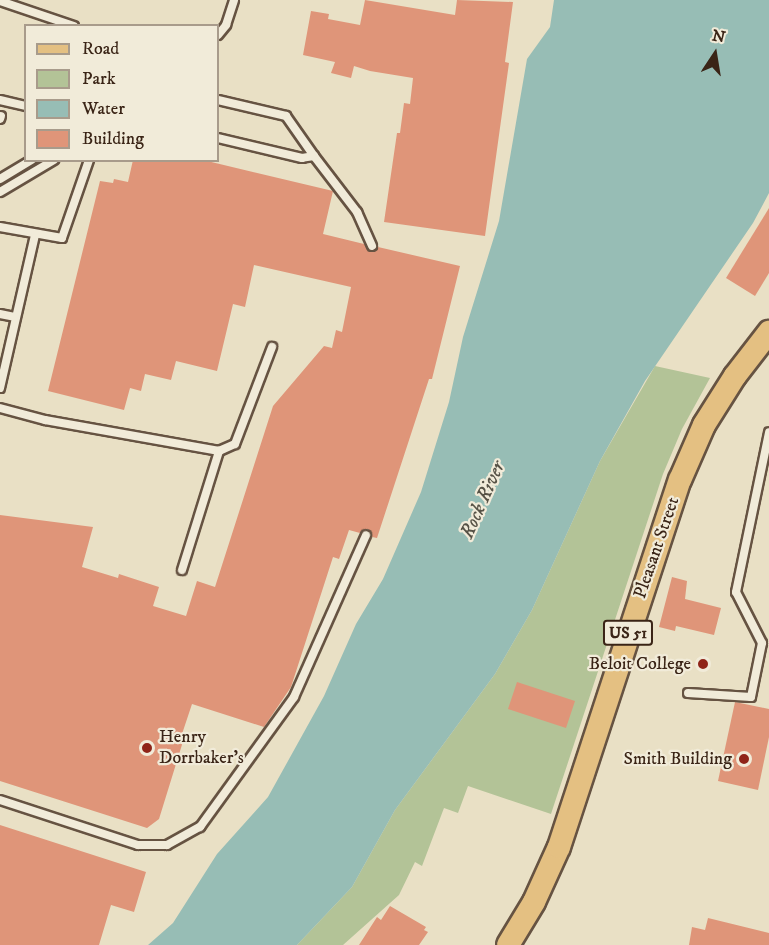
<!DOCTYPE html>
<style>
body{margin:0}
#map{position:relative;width:769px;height:945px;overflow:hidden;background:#e9e0c5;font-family:"IM FELL DW Pica",serif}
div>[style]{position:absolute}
.green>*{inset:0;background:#b3c397}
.water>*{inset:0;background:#97bdb5}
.building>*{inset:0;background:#df9579}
.roads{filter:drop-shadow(2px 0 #665342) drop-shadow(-2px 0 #665342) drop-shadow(0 2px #665342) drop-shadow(0 -2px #665342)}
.service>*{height:8px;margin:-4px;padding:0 4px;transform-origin:4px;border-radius:4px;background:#f1ebd9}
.primary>*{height:22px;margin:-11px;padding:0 11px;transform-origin:11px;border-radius:11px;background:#e4c082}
.dots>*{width:16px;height:16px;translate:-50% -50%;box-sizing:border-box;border:3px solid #f1ebd9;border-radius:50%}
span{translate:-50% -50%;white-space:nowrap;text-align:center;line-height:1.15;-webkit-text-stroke:4.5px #f1ebd9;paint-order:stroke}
.shield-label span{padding:2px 4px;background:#f1ebd9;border:2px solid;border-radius:4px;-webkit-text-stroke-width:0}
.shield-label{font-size:16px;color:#3a2416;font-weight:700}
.street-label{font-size:18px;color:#3a2416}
.poi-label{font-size:18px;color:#3a2416}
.right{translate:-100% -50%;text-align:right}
.left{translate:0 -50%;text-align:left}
.water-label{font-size:20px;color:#565246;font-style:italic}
.legend{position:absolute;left:24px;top:24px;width:195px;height:138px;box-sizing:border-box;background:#f1ebd9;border:2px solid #a89b8b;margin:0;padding:8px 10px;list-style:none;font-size:18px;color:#3a2416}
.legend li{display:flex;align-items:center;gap:12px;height:30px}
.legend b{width:30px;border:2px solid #a89b8b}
.north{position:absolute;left:685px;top:24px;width:60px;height:60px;-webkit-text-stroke:4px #f1ebd9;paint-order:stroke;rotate:12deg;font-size:16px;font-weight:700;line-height:24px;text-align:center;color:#3a2416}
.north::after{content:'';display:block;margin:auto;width:21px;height:27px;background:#3a2416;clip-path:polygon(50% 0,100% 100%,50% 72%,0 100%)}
</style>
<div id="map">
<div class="green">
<div style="clip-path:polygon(655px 366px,710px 378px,682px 429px,663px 474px,551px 814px,468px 786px,458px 813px,444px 808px,422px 866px,415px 862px,399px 895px,343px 945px,297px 945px,352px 887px,395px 810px,495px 674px,532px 610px,600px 461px)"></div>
</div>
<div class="water">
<div style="clip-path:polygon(554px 0,769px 0,769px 193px,753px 223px,645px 381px,600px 461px,532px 610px,495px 674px,395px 810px,352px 887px,297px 945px,148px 945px,173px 923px,217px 854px,268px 797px,324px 696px,356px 624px,383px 579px,421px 492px,449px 402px,463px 337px,499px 221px,527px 59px,550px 27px)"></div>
</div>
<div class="building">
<div style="clip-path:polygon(365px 0,455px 15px,457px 0,513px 2px,505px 62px,509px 63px,485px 236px,384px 222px,397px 133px,400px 133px,404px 103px,410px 104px,413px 78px,370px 71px,354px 66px,351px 78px,331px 73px,335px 62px,303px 55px,311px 11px,329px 14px,328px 19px,360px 25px)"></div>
<div style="clip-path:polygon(133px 160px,203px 160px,333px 191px,323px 234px,364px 244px,371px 252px,378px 247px,460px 266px,432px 379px,429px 379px,377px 538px,372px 537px,368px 529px,360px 533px,349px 530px,339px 559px,333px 557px,291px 687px,264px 727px,192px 704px,182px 734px,185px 735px,159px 819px,147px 828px,0 781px,0 515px,93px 527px,82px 567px,118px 578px,119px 574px,159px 587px,153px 606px,186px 616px,197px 581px,215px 587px,273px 406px,324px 346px,332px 348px,336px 330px,342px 332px,351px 287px,254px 265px,245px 307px,233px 304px,217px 371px,176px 361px,171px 380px,145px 374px,141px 391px,130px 388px,124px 410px,48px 391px,100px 181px,113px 183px,114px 179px,128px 182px)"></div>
<div style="clip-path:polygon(769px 208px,769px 273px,755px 296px,726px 278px)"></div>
<div style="clip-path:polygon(672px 577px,687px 581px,685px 599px,721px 608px,714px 635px,676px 626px,675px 631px,659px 627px)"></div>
<div style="clip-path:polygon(517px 682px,575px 701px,566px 728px,508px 709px)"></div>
<div style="clip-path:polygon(735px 702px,769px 709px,769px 737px,758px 790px,718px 781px)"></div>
<div style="clip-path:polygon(0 825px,146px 872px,134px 912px,111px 905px,99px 945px,0 945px)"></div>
<div style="clip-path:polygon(390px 906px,426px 927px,424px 930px,428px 932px,419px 945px,359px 945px,377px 917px,381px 920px)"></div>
<div style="clip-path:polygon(708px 918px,769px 933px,769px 945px,689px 945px,692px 927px,705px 930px)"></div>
</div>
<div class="roads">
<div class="service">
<div style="left:0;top:1px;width:78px;rotate:18.7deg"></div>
<div style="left:218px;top:35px;width:13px;rotate:-51deg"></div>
<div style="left:226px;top:25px;width:26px;rotate:-72deg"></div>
<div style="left:0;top:100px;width:27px;rotate:13deg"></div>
<div style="left:218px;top:100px;width:70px;rotate:13.2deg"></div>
<div style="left:286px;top:116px;width:49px;rotate:55deg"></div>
<div style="left:314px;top:156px;width:12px;rotate:171deg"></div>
<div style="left:302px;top:158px;width:86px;rotate:-166.6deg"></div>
<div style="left:0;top:119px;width:3px;rotate:-72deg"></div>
<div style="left:314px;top:156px;width:71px;rotate:52.5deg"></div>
<div style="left:357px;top:212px;width:37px;rotate:66deg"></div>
<div style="left:0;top:179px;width:37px;rotate:-31deg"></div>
<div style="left:0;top:192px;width:63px;rotate:-30.7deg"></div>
<div style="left:0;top:227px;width:63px;rotate:10.1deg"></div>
<div style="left:62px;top:238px;width:83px;rotate:-70.9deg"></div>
<div style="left:0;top:314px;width:16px;rotate:11deg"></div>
<div style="left:0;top:388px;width:157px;rotate:-77.1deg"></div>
<div style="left:0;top:408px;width:47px;rotate:14.9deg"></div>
<div style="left:45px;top:420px;width:177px;rotate:10.1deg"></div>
<div style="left:219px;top:451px;width:17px;rotate:-24deg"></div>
<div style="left:235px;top:444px;width:104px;rotate:-69.1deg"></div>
<div style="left:182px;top:570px;width:125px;rotate:-72.7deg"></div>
<div style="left:688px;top:693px;width:63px;rotate:3.6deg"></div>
<div style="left:751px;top:697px;width:55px;rotate:-78.5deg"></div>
<div style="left:762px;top:643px;width:57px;rotate:-117deg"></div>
<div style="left:736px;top:592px;width:163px;rotate:-78.3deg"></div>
<div style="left:0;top:800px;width:145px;rotate:18.1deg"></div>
<div style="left:138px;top:845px;width:29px"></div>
<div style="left:167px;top:845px;width:38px;rotate:-29deg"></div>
<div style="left:200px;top:827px;width:160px;rotate:-54.1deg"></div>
<div style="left:294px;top:697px;width:177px;rotate:-66deg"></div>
</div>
<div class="primary">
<div style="left:508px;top:945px;width:50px;rotate:-58.8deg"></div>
<div style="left:534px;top:902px;width:60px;rotate:-65.6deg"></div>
<div style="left:559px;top:847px;width:386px;rotate:-71.8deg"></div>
<div style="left:680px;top:480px;width:60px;rotate:-66.4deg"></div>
<div style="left:704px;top:425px;width:58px;rotate:-57.7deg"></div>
<div style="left:735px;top:376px;width:56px;rotate:-52.3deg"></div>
</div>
</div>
<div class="dots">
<div style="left:703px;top:664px;background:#8f2418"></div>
<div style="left:147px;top:748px;background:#8f2418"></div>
<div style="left:744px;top:759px;background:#8f2418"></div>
</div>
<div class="shield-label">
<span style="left:628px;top:633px">US 51</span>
</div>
<div class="street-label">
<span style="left:657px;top:548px;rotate:-71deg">Pleasant Street</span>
</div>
<div class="poi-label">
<span class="right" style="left:691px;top:664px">Beloit College</span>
<span class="left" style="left:159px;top:748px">Henry<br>Dorrbaker's</span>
<span class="right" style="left:732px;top:759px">Smith Building</span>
</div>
<div class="water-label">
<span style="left:483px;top:500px;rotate:-66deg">Rock River</span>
</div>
<ul class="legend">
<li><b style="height:8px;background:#e4c082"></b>Road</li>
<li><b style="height:16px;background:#b3c397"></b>Park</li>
<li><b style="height:16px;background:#97bdb5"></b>Water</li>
<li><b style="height:16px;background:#df9579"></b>Building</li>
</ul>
<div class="north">N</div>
</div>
